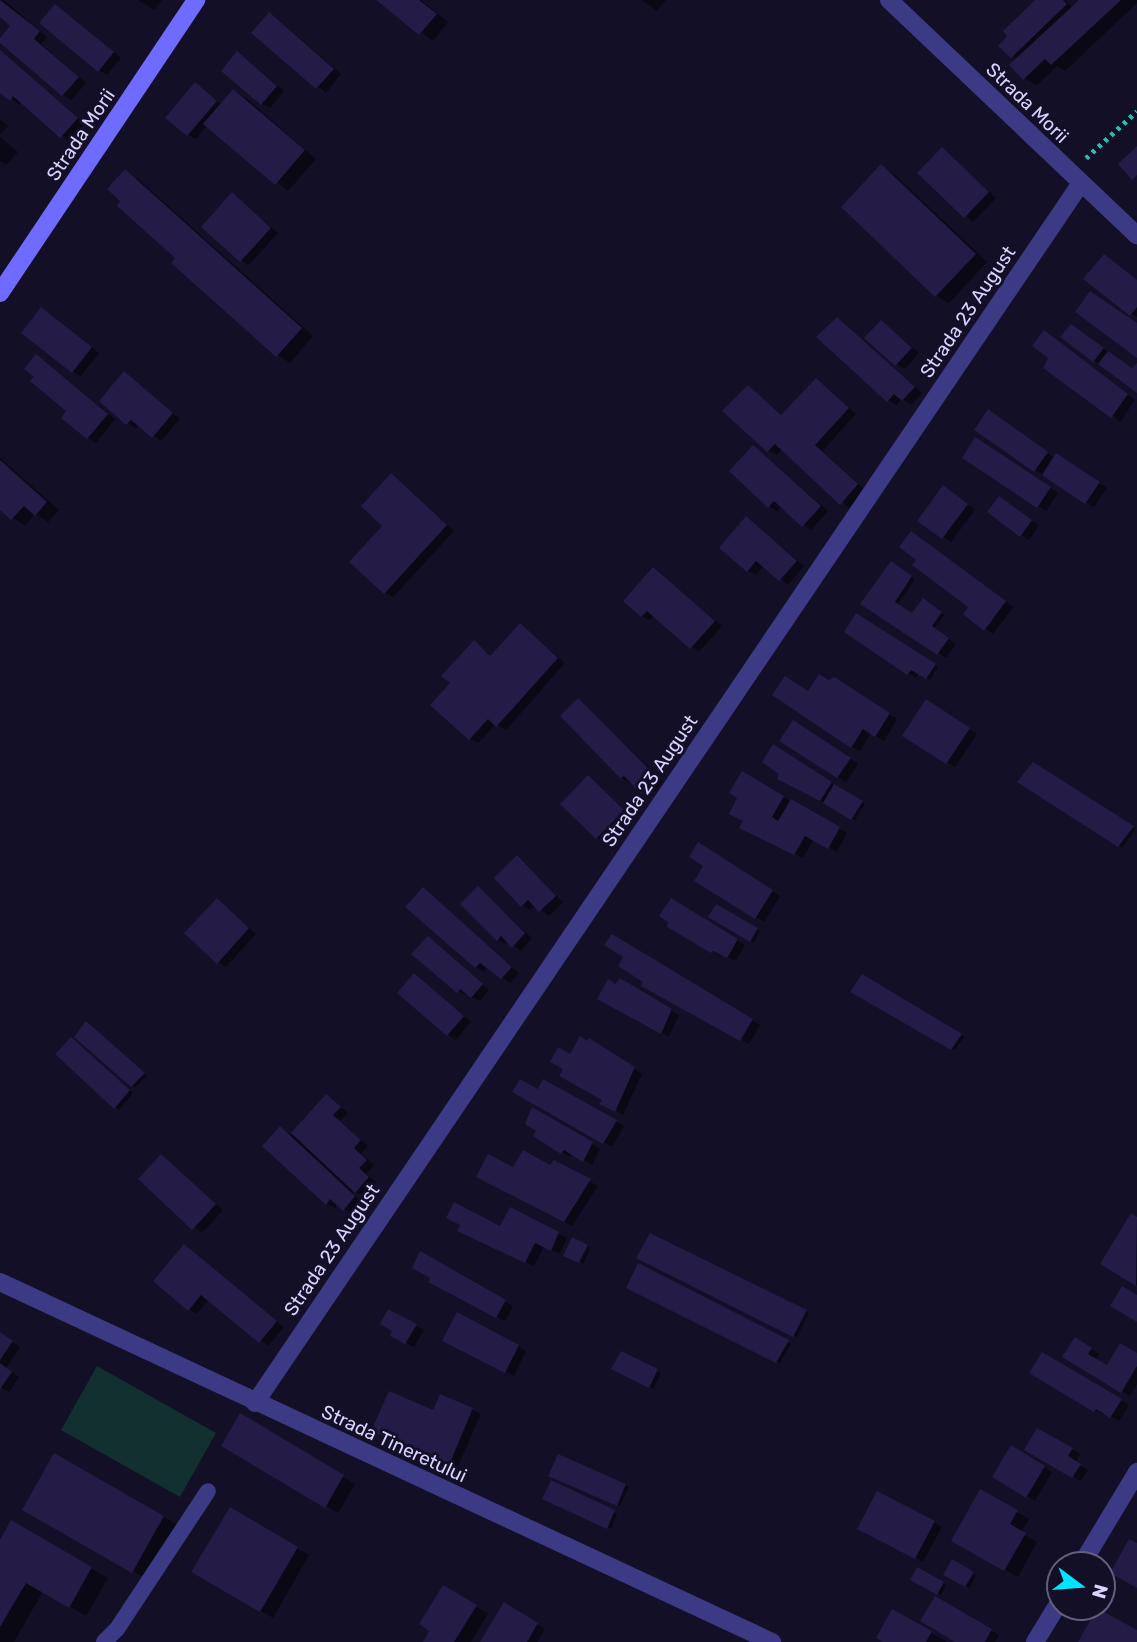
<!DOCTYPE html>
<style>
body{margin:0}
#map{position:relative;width:1137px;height:1642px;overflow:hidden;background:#130f26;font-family:Rubik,sans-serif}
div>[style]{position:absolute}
.green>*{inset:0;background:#12302f}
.shadow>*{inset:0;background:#0007}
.building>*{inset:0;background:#241b47}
.path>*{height:4.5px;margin-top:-2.25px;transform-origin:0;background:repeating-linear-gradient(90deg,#2fb8b0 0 3.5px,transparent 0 8.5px)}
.lane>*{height:16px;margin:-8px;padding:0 8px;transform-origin:8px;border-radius:8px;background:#3d3a85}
.street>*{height:18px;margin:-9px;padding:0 9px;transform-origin:9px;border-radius:9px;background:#3d3a85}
.secondary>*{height:18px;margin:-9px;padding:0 9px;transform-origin:9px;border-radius:9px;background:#6f6bff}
span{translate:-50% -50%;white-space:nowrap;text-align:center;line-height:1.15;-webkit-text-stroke:6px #130f26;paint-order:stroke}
.street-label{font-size:19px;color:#d9d4ff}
.north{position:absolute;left:1046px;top:1551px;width:70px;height:70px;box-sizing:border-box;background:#130f26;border:2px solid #625e7d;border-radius:50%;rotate:106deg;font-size:19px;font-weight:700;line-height:28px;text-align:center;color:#d9d4ff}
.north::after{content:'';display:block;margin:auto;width:24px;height:32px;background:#00e5ff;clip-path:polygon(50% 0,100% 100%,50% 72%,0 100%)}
</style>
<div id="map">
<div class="green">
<div style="clip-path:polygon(97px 1366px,216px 1433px,180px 1497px,61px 1430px)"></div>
</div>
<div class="shadow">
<div style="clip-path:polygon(0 0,4px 0,47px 37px,41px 44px,86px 83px,71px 100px,63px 95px,13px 26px,0 15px)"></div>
<div style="clip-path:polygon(138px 0,162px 0,154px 10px)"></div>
<div style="clip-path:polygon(378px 0,421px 0,448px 22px,433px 41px)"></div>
<div style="clip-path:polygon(642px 0,666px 0,657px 11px)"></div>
<div style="clip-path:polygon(1037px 0,1065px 0,1073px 8px,1082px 0,1137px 0,1137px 3px,1065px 71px,1057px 66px,1037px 85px,1024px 78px,1018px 60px,1012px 56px)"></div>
<div style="clip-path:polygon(56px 6px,121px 58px,107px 75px,99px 70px)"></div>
<div style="clip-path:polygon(277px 19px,341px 74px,326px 93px,254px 33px)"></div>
<div style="clip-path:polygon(0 51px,85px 124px,69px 141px,21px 101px,19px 104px,0 90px)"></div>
<div style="clip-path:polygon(238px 53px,284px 91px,270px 108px,262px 104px)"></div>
<div style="clip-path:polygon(195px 84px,222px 105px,233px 91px,246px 98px,316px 159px,288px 191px,208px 125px,196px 139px,188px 135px)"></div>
<div style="clip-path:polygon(0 120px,8px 126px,0 135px)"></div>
<div style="clip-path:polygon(0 137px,18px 152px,6px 165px,0 161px)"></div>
<div style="clip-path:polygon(942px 149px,996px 198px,973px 222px,919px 173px)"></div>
<div style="clip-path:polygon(881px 166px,894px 174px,987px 262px,949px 303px,936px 295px)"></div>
<div style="clip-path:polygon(125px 172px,138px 179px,313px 336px,290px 363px,278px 355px,173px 263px,177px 258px,123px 201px)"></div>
<div style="clip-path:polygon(232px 195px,278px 233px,249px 265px,241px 260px)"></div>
<div style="clip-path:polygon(1137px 281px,1137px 317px,1131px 314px)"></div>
<div style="clip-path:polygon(50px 314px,99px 353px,81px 376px,73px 372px)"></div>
<div style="clip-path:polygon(837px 319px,922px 393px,911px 405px,902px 399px,896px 405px,888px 400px)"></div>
<div style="clip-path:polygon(881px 322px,919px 353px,905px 369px,896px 364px)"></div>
<div style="clip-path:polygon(1075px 328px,1133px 370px,1137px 366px,1137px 391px,1094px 360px)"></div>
<div style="clip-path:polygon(1053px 337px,1135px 400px,1120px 422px,1050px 357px)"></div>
<div style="clip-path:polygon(44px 361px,115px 419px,96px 443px,88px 438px,69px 410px)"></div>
<div style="clip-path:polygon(125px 374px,180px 419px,161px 441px,139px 424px,136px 428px,128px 423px)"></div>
<div style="clip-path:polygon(816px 380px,856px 414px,822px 451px,865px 490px,849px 508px,783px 449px,777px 455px,769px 451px,725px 411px,748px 387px,783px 416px)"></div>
<div style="clip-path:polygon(997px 416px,1055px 458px,1065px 460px,1107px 488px,1094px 507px,1035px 470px)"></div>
<div style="clip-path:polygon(984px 444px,1058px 493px,1046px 511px,964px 458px)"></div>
<div style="clip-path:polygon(754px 447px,828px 511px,811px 530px,781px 506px,777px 511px,769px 506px)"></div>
<div style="clip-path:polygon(0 458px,59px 510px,48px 522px,35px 514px,25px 526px,0 508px)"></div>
<div style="clip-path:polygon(392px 476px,454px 531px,393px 597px,385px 593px,385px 526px)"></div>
<div style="clip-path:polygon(951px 492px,975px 510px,951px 542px,919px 520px)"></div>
<div style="clip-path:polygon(1007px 502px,1039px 526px,1029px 540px,989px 512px)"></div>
<div style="clip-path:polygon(747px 518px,804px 566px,788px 585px,764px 566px,756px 575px,748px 571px)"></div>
<div style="clip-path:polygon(920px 538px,1013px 607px,993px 634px,965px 614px,971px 606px,919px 559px)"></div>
<div style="clip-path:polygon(892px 564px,915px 579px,897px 605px,913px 615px,923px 601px,944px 615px,934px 629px,956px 644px,946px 658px,862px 604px)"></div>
<div style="clip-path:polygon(653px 569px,722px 626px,699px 652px,654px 615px,650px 620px,642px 616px)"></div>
<div style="clip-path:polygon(865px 620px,938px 667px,930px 680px,919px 673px,916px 678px,908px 673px)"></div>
<div style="clip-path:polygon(520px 625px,565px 663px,506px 730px,496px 724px,478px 743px,470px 738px,452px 683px,474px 643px,492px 656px)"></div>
<div style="clip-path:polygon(829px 682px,843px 684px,897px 719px,884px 741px,871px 733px,860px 751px,852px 747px,809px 693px)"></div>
<div style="clip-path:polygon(578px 700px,663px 781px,650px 797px,621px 777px)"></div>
<div style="clip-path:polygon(934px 706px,977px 734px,955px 767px,905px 735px)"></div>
<div style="clip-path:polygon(801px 726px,858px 764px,846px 782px,782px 740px)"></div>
<div style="clip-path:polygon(774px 746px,865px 804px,855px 820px,788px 783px,781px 774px)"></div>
<div style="clip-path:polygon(1034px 764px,1136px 829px,1122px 848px,1019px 782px)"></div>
<div style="clip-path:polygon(743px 774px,847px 833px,837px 852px,814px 839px,803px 858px,749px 832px,745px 821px)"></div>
<div style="clip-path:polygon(588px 777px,631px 816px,605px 843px,597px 838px)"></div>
<div style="clip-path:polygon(698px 844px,780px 896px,764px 922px,696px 880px,705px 865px)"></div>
<div style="clip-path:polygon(517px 857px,563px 902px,549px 916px,535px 905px,530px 910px,522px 905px)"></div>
<div style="clip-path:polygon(478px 888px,532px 938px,521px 951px,508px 941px,506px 944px,498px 940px,463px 904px)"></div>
<div style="clip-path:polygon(424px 889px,519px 973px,510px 983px,488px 967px,484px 972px,476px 967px,408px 907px)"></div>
<div style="clip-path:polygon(218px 900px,256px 934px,226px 967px,218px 962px)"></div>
<div style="clip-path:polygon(672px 900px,745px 945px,736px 961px,721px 954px,720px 956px,669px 926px)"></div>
<div style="clip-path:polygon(717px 906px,760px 931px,754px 943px,711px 916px)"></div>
<div style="clip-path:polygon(612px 936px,760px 1025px,749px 1044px,644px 985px,646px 982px)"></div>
<div style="clip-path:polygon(428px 938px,489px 990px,480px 1001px,458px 991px)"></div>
<div style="clip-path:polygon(415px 975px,471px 1022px,456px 1040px,448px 1035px)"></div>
<div style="clip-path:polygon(863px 977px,964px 1037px,955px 1050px,853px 991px)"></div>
<div style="clip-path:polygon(620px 980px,679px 1015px,669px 1037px,600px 999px)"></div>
<div style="clip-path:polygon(90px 1026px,147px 1076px,135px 1087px,132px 1085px)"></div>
<div style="clip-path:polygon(590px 1040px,642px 1074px,623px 1115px,602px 1103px,604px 1099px,571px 1056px)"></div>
<div style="clip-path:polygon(75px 1041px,133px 1093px,119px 1110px,57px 1054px)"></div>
<div style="clip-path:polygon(544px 1081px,624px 1126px,612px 1147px,515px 1091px,538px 1092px)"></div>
<div style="clip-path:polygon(326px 1096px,348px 1113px,340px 1121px,368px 1146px,361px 1154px,374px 1165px,366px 1174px,376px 1182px,364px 1196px,350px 1190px,362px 1202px,352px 1214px,338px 1204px,335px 1208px,327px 1204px,264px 1146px,280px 1128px,291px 1135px)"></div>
<div style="clip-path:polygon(533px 1109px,600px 1149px,592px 1165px,573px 1153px,570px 1157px,535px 1136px,539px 1131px)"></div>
<div style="clip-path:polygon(162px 1156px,223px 1210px,202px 1233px,140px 1179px)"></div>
<div style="clip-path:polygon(555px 1162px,598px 1186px,572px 1226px,479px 1176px,551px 1167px)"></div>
<div style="clip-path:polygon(510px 1209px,567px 1238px,560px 1254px,544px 1247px,534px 1266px,468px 1235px,501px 1228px)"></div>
<div style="clip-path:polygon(1132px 1215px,1137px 1218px,1137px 1285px,1102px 1263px)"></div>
<div style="clip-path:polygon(650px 1235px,809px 1313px,797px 1337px,638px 1258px)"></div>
<div style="clip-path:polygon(572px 1239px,591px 1248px,583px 1264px,565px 1255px)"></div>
<div style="clip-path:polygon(184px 1246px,284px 1327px,268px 1346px,209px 1299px,197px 1314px,189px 1309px)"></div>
<div style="clip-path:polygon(421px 1254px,513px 1306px,505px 1321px,438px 1286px)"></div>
<div style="clip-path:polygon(639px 1265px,791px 1344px,780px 1363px,628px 1288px)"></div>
<div style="clip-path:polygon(388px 1311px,424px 1330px,414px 1347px,392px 1335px,394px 1330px)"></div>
<div style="clip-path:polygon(0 1333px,20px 1347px,6px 1368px,19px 1377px,9px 1392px,0 1387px)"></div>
<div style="clip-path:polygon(1076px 1339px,1099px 1354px,1096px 1360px,1108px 1367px,1137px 1355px,1137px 1384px,1130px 1396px,1065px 1357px)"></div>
<div style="clip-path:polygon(453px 1345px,518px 1346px,526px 1351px,514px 1376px)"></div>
<div style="clip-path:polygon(622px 1354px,661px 1373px,653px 1389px,613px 1368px)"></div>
<div style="clip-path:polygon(1043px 1354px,1129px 1405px,1119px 1421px,1104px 1412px,1103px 1415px,1032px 1373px)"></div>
<div style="clip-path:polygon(441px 1396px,481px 1414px,457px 1468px,381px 1435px,434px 1412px)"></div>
<div style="clip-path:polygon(241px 1416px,355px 1484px,338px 1513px,223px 1445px)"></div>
<div style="clip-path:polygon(1038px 1430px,1080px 1454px,1075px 1463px,1088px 1470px,1081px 1481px,1027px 1449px)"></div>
<div style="clip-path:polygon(1012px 1447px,1052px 1472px,1035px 1501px,994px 1476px)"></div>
<div style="clip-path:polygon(55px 1456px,176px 1524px,145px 1578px,24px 1510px)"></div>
<div style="clip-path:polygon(554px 1477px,625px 1485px,629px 1487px,620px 1506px)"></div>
<div style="clip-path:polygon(551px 1482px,617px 1514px,611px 1529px,544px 1498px)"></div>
<div style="clip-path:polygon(980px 1491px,1029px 1519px,1021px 1533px,1037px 1542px,1018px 1577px,953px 1541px)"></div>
<div style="clip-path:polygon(878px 1493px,942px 1527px,923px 1562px,860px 1528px)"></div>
<div style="clip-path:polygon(231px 1509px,309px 1555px,273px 1618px,194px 1572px)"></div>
<div style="clip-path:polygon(12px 1523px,108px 1578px,86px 1616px,43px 1591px,14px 1642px,0 1642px,0 1543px)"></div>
<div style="clip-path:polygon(952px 1562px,976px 1575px,970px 1588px,945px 1574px)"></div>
<div style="clip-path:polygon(918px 1570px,946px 1585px,941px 1595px,912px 1579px)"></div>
<div style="clip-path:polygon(444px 1587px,488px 1614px,471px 1642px,425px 1642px,432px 1630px)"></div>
<div style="clip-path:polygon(935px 1598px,999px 1635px,995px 1642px,958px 1642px)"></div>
<div style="clip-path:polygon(505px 1605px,545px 1629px,537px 1642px,482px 1642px)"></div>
<div style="clip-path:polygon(893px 1611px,947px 1642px,886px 1642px)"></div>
</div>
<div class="building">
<div style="clip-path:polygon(0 0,40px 31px,34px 39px,79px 77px,62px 96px,0 43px,0 38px,10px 26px,0 17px)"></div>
<div style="clip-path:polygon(376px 0,419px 0,437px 14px,419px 35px)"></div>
<div style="clip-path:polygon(1035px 0,1063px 0,1067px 4px,1011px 58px,998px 46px,1007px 36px,1003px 31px)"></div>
<div style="clip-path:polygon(1079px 0,1121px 0,1051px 65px,1045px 59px,1023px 80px,1009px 65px)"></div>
<div style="clip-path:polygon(55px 4px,114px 52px,98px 72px,39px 23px)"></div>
<div style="clip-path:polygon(269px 12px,334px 69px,316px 89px,251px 33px)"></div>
<div style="clip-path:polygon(0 50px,78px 118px,60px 138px,13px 96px,10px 101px,0 93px)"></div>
<div style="clip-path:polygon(237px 51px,277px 86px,261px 105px,221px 71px)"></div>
<div style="clip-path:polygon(195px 82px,217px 101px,187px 136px,165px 118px)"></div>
<div style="clip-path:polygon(233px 89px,305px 150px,275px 185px,203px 124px)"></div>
<div style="clip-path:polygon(1137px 146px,1137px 175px,1132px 180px,1118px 164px)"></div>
<div style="clip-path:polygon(942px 147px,989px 192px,964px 218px,917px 173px)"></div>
<div style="clip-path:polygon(881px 164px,976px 254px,935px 297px,841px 207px)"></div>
<div style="clip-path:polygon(125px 169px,302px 328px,276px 357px,171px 263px,175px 258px,117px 206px,120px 201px,107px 189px)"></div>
<div style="clip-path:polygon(232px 192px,271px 228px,240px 262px,201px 227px)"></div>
<div style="clip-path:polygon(1104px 254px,1137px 280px,1137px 307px,1130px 316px,1083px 279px)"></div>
<div style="clip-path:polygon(1090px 291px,1137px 323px,1137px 358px,1075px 312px)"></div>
<div style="clip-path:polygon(41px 307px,92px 347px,72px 373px,21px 333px)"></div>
<div style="clip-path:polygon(837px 317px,915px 387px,902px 401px,894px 394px,887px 402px,816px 337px)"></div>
<div style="clip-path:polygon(881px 320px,912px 348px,895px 366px,864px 338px)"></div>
<div style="clip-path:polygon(1071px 324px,1104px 348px,1093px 362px,1060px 337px)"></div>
<div style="clip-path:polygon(1044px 330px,1128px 394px,1111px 418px,1043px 368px,1048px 358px,1032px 346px)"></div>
<div style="clip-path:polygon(1108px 351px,1132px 368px,1137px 363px,1137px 393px,1098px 364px)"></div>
<div style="clip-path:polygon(36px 354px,108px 414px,87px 439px,61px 418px,66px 411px,30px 381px,34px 377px,24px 369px)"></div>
<div style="clip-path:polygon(124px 371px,173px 413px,152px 438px,131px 420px,126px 425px,99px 401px)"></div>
<div style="clip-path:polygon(816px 378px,849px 408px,815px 445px,858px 484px,840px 505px,775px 444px,767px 452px,722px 411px,748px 385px,781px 415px)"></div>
<div style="clip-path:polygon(988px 409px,1048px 452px,1034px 472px,974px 430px)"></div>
<div style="clip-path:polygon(975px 437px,1051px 487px,1037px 508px,962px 458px)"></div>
<div style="clip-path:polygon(753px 445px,821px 506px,802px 527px,774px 501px,768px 508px,729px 471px)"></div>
<div style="clip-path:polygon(1056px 453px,1100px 482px,1085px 504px,1042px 475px)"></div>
<div style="clip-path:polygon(0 460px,47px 502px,35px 516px,24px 506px,11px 520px,0 510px)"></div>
<div style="clip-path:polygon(391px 473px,447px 525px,384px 594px,349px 562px,382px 526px,361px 506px)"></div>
<div style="clip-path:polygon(943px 485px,968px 504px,942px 539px,917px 521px)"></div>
<div style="clip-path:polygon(999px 496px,1032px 520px,1020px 537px,987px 512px)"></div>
<div style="clip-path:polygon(746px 516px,797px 561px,779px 581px,756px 561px,747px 572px,719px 548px)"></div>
<div style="clip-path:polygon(911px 531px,1006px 601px,984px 631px,963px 614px,968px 607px,912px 565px,916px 560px,899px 547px)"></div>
<div style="clip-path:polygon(891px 561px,912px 576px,895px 602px,912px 613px,923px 598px,942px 612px,932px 626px,949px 638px,937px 655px,860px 604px)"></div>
<div style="clip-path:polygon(653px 567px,715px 621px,690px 649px,647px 611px,641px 617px,623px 601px)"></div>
<div style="clip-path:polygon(856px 613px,936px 664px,926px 679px,911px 670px,907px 675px,844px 632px)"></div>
<div style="clip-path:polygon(520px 623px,558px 658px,496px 727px,488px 719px,469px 740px,430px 705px,450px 683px,441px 676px,474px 640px,490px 656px)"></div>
<div style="clip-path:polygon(819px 674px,829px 680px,834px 677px,890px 713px,875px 737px,863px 729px,851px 748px,772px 695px,785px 676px,808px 691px)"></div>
<div style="clip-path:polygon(578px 698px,656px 776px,641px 794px,624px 776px,620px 778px,560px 716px)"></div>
<div style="clip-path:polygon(926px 699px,970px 728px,946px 764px,902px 736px)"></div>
<div style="clip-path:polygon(793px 720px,851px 758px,837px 778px,779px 741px)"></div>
<div style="clip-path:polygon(773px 744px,832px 782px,820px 801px,777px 779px,779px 774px,762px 762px)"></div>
<div style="clip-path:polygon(1033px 762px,1134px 826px,1118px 847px,1017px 782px)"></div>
<div style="clip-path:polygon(742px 771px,784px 796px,772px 817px,778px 821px,791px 799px,840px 827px,828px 849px,805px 836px,794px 855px,739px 828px,743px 821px,729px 814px,737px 798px,729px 793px)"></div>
<div style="clip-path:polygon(588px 775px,624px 810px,596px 839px,560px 804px)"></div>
<div style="clip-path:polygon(834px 784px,863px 801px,851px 820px,823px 803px)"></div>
<div style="clip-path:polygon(698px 842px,773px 890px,755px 919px,694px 881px,703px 866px,689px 857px)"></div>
<div style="clip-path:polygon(517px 855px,556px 896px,539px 912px,528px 900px,521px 907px,494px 878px)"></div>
<div style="clip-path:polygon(478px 886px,525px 933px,512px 948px,501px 936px,497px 941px,460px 904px)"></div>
<div style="clip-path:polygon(423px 887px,512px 967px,501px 979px,480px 963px,475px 968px,405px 907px)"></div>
<div style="clip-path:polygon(217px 898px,249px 928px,217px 964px,184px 933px)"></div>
<div style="clip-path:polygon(671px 898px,738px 939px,727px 958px,713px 951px,711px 953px,667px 927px,668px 922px,659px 916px)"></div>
<div style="clip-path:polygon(716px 904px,758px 928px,750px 942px,708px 917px)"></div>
<div style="clip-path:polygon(612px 934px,753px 1019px,740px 1041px,641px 986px,643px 982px,618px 966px,623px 957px,604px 945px)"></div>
<div style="clip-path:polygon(428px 936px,483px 984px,471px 998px,460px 989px,457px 993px,411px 954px)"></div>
<div style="clip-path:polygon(414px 973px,464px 1016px,447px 1036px,397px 993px)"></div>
<div style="clip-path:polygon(862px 974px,962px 1034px,951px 1050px,850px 992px)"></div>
<div style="clip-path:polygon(620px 978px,672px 1009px,661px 1034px,597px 999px,608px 979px,615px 984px)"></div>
<div style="clip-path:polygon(86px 1021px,145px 1073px,131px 1087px,74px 1037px)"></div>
<div style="clip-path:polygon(580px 1036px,587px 1041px,589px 1038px,635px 1067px,615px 1112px,599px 1104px,602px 1100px,559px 1076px,563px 1069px,550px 1062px,558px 1047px,570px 1054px)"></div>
<div style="clip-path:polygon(71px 1037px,130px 1090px,114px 1109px,55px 1054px)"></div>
<div style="clip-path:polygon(520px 1079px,538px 1089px,543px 1079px,617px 1120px,603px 1144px,512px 1092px)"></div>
<div style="clip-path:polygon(326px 1094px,341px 1107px,333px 1115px,361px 1140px,354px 1148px,367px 1160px,359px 1168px,369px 1177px,355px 1193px,291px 1133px)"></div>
<div style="clip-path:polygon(532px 1107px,593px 1142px,583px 1162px,564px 1150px,561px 1154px,533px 1136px,536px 1131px,525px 1124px)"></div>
<div style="clip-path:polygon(280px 1126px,355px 1196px,343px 1211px,330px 1199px,326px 1205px,262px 1146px)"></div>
<div style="clip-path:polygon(523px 1150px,550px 1165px,554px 1160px,591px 1179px,564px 1222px,476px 1177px,488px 1154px,513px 1167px)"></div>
<div style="clip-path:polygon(161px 1154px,216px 1204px,192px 1230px,138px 1179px)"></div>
<div style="clip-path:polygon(454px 1202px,500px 1226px,510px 1207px,559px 1232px,551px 1251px,535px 1243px,525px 1263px,457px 1231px,460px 1225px,446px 1218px)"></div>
<div style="clip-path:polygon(1131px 1213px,1137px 1217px,1136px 1286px,1100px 1264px)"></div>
<div style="clip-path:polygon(650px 1233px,807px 1310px,793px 1337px,636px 1258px)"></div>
<div style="clip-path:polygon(572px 1237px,588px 1245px,579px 1263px,563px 1256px)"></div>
<div style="clip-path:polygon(184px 1244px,277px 1321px,259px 1343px,201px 1295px,188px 1311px,153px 1281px)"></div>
<div style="clip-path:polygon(420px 1251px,506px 1300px,496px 1318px,428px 1282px,430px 1278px,412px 1268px)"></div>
<div style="clip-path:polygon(638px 1263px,789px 1340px,776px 1363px,626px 1288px)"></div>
<div style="clip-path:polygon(1122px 1286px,1137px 1295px,1137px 1322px,1110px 1306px)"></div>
<div style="clip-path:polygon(388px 1309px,417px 1324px,405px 1344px,390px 1336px,392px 1331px,380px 1324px)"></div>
<div style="clip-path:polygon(457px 1312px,519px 1345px,505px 1373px,442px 1341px)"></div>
<div style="clip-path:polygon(0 1332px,13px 1341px,0 1360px)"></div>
<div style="clip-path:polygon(1075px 1337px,1092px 1348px,1088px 1354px,1107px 1365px,1120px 1343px,1137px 1353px,1137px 1366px,1121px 1393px,1062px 1357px)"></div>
<div style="clip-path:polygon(621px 1351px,658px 1369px,649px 1388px,611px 1369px)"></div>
<div style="clip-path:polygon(1042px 1352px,1122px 1399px,1110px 1418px,1096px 1409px,1094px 1412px,1029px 1373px)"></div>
<div style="clip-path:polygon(0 1363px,12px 1372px,0 1389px)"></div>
<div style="clip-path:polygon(389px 1391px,433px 1410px,440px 1394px,473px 1408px,449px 1465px,371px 1431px)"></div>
<div style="clip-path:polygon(240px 1413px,344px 1475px,325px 1508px,221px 1446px)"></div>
<div style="clip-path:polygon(1037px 1428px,1073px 1448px,1068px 1456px,1081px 1464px,1072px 1478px,1024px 1450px)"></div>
<div style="clip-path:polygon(1011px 1445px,1045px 1466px,1026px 1498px,992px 1477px)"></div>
<div style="clip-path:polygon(54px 1453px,164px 1516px,132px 1573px,22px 1510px)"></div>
<div style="clip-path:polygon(558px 1454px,626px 1484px,617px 1506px,548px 1476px)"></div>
<div style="clip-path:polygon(551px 1480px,615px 1510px,607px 1529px,542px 1499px)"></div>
<div style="clip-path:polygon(980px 1489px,1018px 1510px,1010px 1524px,1026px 1533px,1004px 1571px,951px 1541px)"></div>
<div style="clip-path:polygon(877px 1491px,935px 1521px,915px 1559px,857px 1529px)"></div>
<div style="clip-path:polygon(230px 1507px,298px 1547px,260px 1612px,191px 1572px)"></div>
<div style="clip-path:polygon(11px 1520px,92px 1567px,69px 1608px,26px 1583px,0 1627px,0 1540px)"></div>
<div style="clip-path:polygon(1129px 1539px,1137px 1543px,1137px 1588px,1110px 1573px)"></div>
<div style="clip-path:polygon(952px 1559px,974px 1572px,965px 1587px,943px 1575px)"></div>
<div style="clip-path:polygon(917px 1567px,944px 1582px,937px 1595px,910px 1580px)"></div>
<div style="clip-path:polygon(443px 1585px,477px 1605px,454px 1642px,423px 1642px,429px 1631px,419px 1624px)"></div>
<div style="clip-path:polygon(935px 1596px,992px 1629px,985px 1642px,955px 1642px,920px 1621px)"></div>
<div style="clip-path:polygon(504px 1602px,538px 1623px,527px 1642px,480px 1642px)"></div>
<div style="clip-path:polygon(1097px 1608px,1137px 1630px,1137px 1642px,1078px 1642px)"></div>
<div style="clip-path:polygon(892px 1609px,932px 1631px,926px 1642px,883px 1642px,876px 1638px)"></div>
</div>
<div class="path">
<div style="left:1086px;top:158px;width:69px;rotate:-42.7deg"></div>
</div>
<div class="lane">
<div style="left:104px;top:1642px;width:18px;rotate:-45deg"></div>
<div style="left:117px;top:1629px;width:165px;rotate:-56.6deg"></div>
</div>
<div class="street">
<div style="left:889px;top:0;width:342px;rotate:43.5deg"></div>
<div style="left:0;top:1282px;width:852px;rotate:25deg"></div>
<div style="left:255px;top:1403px;width:1473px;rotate:-55.9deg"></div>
<div style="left:1081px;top:1565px;width:109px;rotate:-58.9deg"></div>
<div style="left:1035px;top:1642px;width:48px;rotate:-58.6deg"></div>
</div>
<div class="secondary">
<div style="left:0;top:293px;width:353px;rotate:-56.2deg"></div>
</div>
<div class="street-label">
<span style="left:1027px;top:103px;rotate:44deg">Strada Morii</span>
<span style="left:81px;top:135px;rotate:-56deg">Strada Morii</span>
<span style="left:968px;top:312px;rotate:-56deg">Strada 23 August</span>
<span style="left:650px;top:781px;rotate:-56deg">Strada 23 August</span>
<span style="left:332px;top:1250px;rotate:-56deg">Strada 23 August</span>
<span style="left:394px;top:1444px;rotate:25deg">Strada Tineretului</span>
</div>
<div class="north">N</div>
</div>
